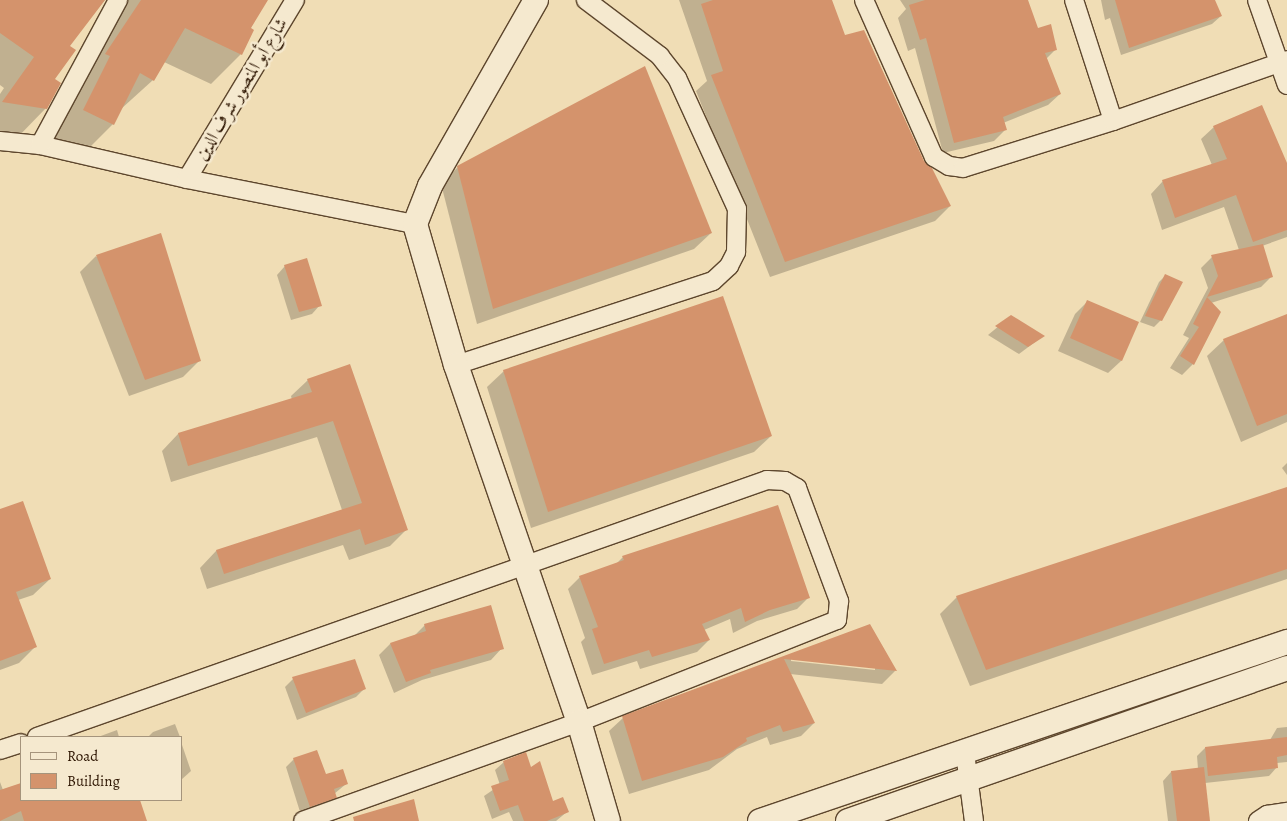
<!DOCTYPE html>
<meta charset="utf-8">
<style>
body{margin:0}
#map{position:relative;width:1287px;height:821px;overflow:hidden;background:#f0ddb5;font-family:Alegreya,Amiri,serif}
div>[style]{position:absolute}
.shadow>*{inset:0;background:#0003}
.building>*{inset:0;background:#d4936c}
.roads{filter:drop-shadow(1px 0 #5d462d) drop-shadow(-1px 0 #5d462d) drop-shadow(0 1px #5d462d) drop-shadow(0 -1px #5d462d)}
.street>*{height:18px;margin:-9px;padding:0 9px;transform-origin:9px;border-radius:9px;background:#f5e9cf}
.secondary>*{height:24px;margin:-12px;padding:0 12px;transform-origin:12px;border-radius:12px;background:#f5e9cf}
span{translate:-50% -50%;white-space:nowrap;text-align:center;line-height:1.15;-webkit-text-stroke:5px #f5e9cf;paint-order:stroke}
.street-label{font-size:18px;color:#2c1400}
.legend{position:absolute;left:20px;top:736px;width:162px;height:65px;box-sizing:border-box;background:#f5e9cf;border:1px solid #a5947c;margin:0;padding:6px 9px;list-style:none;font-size:15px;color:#2c1400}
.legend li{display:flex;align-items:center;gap:10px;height:25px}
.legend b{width:25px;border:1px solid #a5947c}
</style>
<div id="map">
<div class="shadow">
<div style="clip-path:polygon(0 0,105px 0,68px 46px,53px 80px,46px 108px,16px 139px,0 136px,0 94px,4px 88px,0 85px)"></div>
<div style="clip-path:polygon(121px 0,264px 0,249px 29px,241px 54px,211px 84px,164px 62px,153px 80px,121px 109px,113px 124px,83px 154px,54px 140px)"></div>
<div style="clip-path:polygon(679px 0,830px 0,844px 37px,950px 206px,935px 221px,770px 277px,696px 91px,707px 81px)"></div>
<div style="clip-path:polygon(900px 0,1027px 0,1037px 29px,1056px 49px,1046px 59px,1060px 94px,1048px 105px,1003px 123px,1005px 130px,994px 141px,943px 153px,915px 48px,908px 51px,898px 18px,906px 9px)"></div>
<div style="clip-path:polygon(1101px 0,1214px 0,1221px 16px,1212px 24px,1121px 55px,1110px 18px,1105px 20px)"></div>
<div style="clip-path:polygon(1214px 127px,1287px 167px,1287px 237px,1262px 246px,1272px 276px,1261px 287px,1211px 303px,1193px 364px,1182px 375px,1170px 368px,1189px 338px,1183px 335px,1208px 288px,1201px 268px,1212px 257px,1239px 250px,1224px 207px,1162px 230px,1151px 194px,1163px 181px,1212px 165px,1201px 139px)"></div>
<div style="clip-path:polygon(458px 167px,711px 233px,694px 249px,477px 324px,441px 184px)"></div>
<div style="clip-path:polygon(96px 256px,200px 360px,183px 377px,129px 396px,80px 272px)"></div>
<div style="clip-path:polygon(285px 266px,320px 305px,312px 314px,291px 320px,277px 275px)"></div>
<div style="clip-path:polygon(1166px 275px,1161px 320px,1154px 327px,1140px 322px,1159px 282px)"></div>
<div style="clip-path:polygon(1088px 301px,1137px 323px,1121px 361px,1108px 373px,1058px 351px,1075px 314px)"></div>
<div style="clip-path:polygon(1011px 316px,1043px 336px,1019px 354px,988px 335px)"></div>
<div style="clip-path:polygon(1287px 316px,1287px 422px,1241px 442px,1207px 356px,1224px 340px)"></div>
<div style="clip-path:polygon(504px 371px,771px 436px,754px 452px,531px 528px,487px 387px)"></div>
<div style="clip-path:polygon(308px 380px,407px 529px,390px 546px,349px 560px,343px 545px,207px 589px,200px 568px,216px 551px,342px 510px,317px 437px,171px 482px,162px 451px,178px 434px,292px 400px,291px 396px)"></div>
<div style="clip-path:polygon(1287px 463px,1287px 475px,1282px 468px)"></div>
<div style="clip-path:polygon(1287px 488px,1287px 579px,970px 686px,940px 614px,957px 597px)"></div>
<div style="clip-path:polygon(0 512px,50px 579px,33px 595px,18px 600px,35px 647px,19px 663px,0 670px)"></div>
<div style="clip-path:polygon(623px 557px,809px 597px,797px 609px,757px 621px,733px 633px,730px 619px,704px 630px,709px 640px,697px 652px,640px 669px,637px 661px,592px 675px,581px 642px,585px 638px,568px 589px,580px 577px,615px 565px)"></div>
<div style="clip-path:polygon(425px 625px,502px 648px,491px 660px,422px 680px,394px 693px,379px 655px,390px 644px,414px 636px)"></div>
<div style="clip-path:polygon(evenodd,870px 626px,895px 671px,882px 684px,790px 674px,814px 723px,801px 736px,770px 745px,767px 737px,737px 749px,709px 770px,629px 794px,609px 731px,623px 718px,870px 626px,791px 658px,875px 667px,875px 670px,791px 661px,791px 658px)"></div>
<div style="clip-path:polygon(293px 679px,365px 688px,356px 697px,297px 720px,285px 687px)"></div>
<div style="clip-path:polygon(175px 724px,180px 737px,148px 737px,153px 732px)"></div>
<div style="clip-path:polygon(1287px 727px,1287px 762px,1277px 763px,1277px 767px,1269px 776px,1205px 783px,1209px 821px,1168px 821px,1163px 781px,1171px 772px,1198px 769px,1197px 756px,1205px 748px,1270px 740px,1277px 728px)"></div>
<div style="clip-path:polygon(117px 730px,119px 737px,98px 737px)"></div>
<div style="clip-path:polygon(181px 742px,191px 771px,181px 780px)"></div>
<div style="clip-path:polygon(294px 759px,325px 776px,346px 784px,334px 794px,335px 797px,327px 806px,301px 815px,286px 767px)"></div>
<div style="clip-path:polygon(504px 762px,530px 769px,553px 803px,568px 811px,556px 821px,513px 821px,509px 812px,492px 819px,484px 796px,500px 785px,495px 770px)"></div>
<div style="clip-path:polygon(0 782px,3px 790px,21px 784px,21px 800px,139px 800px,146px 821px,0 821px)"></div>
</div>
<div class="building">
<div style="clip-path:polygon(0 0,105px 0,70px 46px,76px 50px,55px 79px,61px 83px,47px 109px,2px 102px,34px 57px,0 33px)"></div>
<div style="clip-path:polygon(141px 0,268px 0,251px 28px,254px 30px,242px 55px,185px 28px,154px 81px,140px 73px,114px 125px,83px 110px,110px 56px,105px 54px)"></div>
<div style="clip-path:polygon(713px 0,832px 0,845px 35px,864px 30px,924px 161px,932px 168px,951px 206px,785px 262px,711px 75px,723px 71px,701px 4px)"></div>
<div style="clip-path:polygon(925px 0,1028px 0,1038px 28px,1051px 24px,1057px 50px,1045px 53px,1061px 94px,1003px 117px,1007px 130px,954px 143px,926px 38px,920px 40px,909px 5px)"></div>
<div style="clip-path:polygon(1115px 0,1215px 0,1222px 16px,1129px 48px)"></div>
<div style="clip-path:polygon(645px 66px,712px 233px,493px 309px,457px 166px)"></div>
<div style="clip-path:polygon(1262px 105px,1287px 163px,1287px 230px,1253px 242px,1236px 195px,1175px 218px,1162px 180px,1227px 159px,1213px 126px)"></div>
<div style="clip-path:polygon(161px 233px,201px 361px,145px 380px,96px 255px)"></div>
<div style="clip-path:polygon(1263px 244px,1273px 277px,1207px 297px,1221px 312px,1194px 365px,1180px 356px,1199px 327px,1193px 324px,1218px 276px,1211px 255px)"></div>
<div style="clip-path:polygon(307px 258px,322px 306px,299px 312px,284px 265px)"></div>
<div style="clip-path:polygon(1165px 274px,1183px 282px,1162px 321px,1145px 316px)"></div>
<div style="clip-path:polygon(723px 296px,772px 436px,548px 512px,503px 370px)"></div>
<div style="clip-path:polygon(1087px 300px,1139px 322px,1122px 361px,1070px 338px)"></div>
<div style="clip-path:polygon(1287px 314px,1287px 414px,1257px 426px,1223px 339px)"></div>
<div style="clip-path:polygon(1011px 315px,1045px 336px,1028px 347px,995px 326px)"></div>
<div style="clip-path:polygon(350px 364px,408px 530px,365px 545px,360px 529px,224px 574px,216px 550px,362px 503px,333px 421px,188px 466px,178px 433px,312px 392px,307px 379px)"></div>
<div style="clip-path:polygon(1287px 487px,1287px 569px,986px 670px,956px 596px)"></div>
<div style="clip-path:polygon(23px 501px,51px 579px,16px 592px,37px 647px,0 661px,0 509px)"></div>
<div style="clip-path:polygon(778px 505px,810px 598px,770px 610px,745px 622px,741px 608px,702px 624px,710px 640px,652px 657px,649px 650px,604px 664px,592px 629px,598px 627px,579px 576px,624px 560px,622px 556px)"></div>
<div style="clip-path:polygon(491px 605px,504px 649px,430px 670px,431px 673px,406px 682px,390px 643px,426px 631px,424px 624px)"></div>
<div style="clip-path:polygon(870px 624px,897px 671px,784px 659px,815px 723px,783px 732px,780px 725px,746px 738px,747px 741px,723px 757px,642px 781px,622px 716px)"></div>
<div style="clip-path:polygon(355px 659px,366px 689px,306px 713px,292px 677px)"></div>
<div style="clip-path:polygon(1287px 737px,1287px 755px,1277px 757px,1278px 768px,1208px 776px,1205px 747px)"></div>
<div style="clip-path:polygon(317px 750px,326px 774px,343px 769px,348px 784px,334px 789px,337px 798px,310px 807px,293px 758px)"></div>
<div style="clip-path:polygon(526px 752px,531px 767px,540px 761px,553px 801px,563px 797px,569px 812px,547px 821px,524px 821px,518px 805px,500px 811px,491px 786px,509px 780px,503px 761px)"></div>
<div style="clip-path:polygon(1204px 767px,1210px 821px,1177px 821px,1171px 771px)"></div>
<div style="clip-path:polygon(21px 783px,21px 800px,140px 800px,147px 821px,24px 821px,21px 811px,0 821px,0 790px)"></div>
<div style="clip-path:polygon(414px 799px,419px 821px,354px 821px,353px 817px)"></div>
</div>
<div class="roads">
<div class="street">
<div style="left:864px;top:0;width:172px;rotate:66deg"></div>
<div style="left:934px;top:157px;width:17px;rotate:31deg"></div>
<div style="left:949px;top:166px;width:14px;rotate:8deg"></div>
<div style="left:963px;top:168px;width:157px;rotate:-17.4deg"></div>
<div style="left:1113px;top:121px;width:184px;rotate:-19.3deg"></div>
<div style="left:1074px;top:0;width:127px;rotate:72.1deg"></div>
<div style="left:1257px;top:0;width:90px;rotate:70.6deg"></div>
<div style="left:0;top:141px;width:40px;rotate:5.7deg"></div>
<div style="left:40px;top:145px;width:151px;rotate:13deg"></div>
<div style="left:187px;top:179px;width:232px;rotate:11.2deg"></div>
<div style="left:40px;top:145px;width:165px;rotate:-61.7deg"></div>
<div style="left:187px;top:179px;width:209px;rotate:-58.9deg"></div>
<div style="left:456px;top:365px;width:270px;rotate:-18.1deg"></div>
<div style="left:713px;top:281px;width:22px;rotate:-43deg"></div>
<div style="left:729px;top:266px;width:16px;rotate:-63deg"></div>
<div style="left:736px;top:252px;width:43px;rotate:-88.7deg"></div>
<div style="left:737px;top:209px;width:144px;rotate:-114.6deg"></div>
<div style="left:677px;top:78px;width:28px;rotate:-128deg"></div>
<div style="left:660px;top:56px;width:93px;rotate:-142.9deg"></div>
<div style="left:37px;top:737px;width:774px;rotate:-19.39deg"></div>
<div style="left:767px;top:480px;width:18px;rotate:3deg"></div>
<div style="left:785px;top:481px;width:14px;rotate:30deg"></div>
<div style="left:797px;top:488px;width:121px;rotate:69.6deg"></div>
<div style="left:839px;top:601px;width:19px;rotate:96deg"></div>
<div style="left:837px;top:620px;width:277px;rotate:158.4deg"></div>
<div style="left:579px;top:722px;width:293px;rotate:160.3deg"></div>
<div style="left:0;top:750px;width:22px;rotate:-18deg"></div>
<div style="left:965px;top:753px;width:69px;rotate:82.5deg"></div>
<div style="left:1258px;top:821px;width:11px;rotate:-34deg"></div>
<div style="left:1267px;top:815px;width:20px;rotate:-9deg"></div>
</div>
<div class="secondary">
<div style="left:536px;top:0;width:214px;rotate:119.7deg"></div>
<div style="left:430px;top:186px;width:41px;rotate:111.5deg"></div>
<div style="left:415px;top:224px;width:147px;rotate:73.8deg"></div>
<div style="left:456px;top:365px;width:378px;rotate:71deg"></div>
<div style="left:579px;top:722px;width:103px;rotate:73.7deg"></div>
<div style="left:760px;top:821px;width:557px;rotate:-18.76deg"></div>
<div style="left:848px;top:821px;width:465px;rotate:-19.2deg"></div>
</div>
</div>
<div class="street-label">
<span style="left:241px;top:89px;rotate:-59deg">شارع أبو المنصور شرف الدين</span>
</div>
<ul class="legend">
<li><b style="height:6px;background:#f5e9cf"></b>Road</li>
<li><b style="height:14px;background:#d4936c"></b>Building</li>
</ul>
</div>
